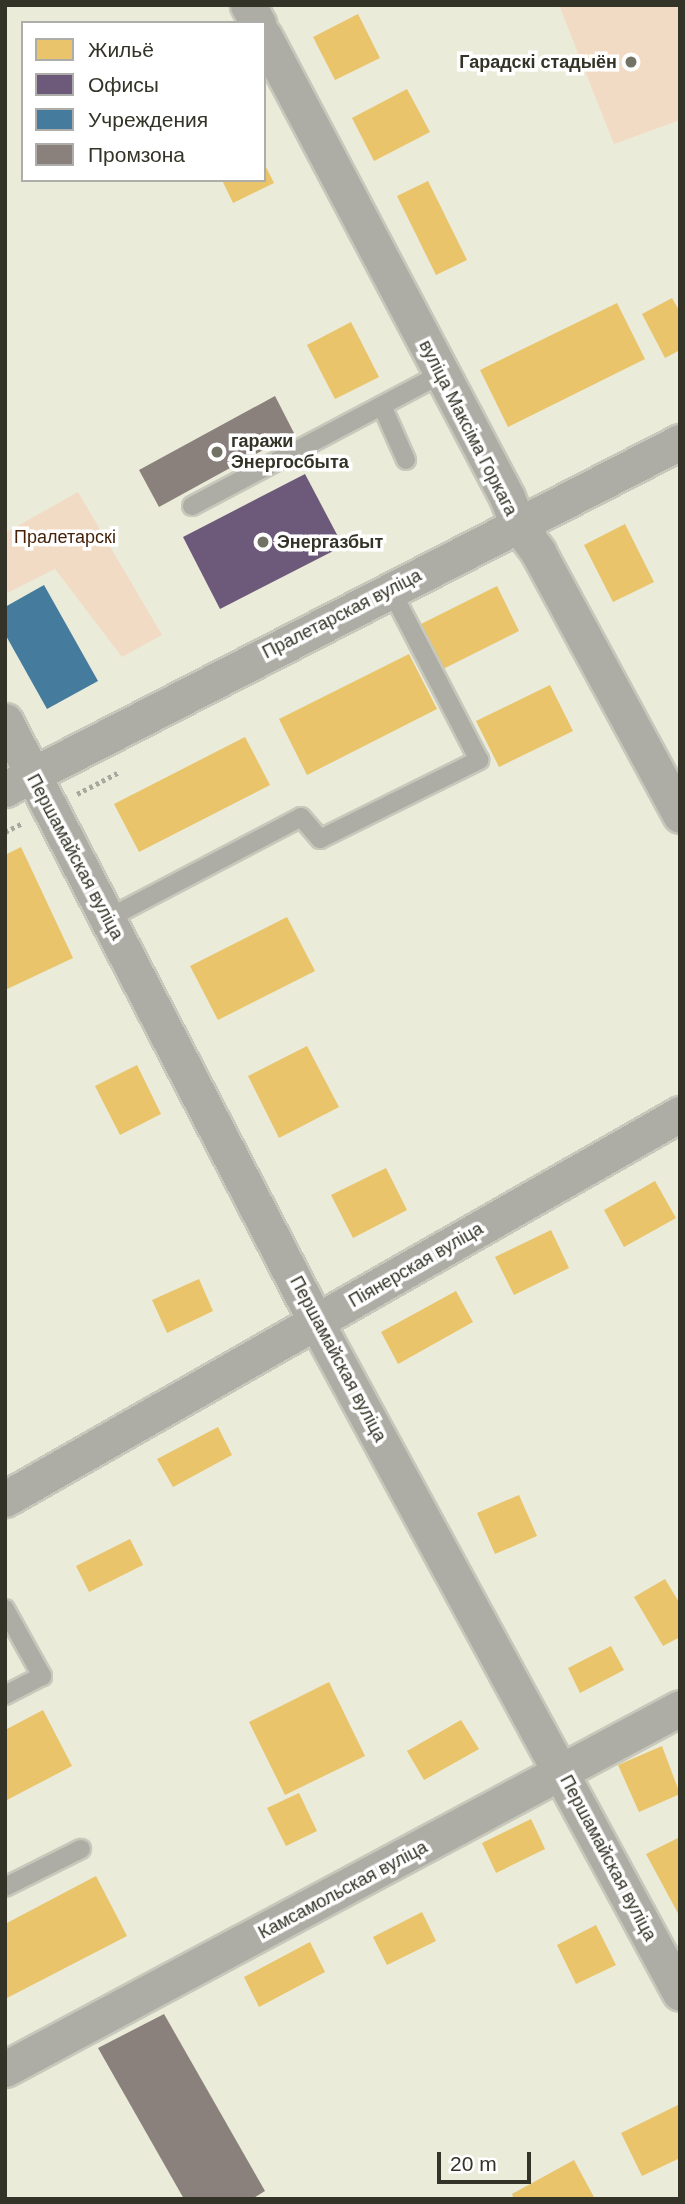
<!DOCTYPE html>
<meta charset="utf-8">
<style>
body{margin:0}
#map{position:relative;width:685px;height:2204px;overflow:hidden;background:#eaebd9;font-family:Arial,sans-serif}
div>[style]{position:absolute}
.green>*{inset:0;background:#f2dbc5}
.homes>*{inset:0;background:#e9c46a}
.offices>*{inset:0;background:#6d597a}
.public>*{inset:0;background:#457b9d}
.industry>*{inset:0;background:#8a817c}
.path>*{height:4.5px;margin-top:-2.25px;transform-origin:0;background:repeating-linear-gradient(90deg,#a9a89e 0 3.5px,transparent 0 7px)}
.roads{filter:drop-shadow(2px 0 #c7c8bb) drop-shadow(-2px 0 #c7c8bb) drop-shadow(0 2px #c7c8bb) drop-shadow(0 -2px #c7c8bb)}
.lane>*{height:18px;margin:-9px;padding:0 9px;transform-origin:9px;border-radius:9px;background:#aeada5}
.street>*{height:35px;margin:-17.5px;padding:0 17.5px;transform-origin:17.5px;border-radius:17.5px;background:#aeada5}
.dots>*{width:19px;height:19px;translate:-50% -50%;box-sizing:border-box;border:4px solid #fff;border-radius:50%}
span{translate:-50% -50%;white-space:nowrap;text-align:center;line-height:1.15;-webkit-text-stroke:7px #fff;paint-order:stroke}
.poi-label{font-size:18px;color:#333327;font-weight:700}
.right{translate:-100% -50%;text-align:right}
.left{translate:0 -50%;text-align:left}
.street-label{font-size:18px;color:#333327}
.park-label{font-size:18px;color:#46230a}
.frame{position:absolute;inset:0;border:7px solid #333327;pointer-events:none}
.legend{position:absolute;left:21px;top:21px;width:245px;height:161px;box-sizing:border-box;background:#fff;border:2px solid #adada9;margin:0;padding:9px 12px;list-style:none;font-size:21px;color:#333327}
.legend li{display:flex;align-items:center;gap:14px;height:35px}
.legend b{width:35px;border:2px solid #adada9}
.scale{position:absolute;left:437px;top:2152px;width:94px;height:32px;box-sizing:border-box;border:4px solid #333327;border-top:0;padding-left:9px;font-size:21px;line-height:24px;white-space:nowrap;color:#333327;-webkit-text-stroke:5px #fff;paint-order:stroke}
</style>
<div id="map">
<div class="green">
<div style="clip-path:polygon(559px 5px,680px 5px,680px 120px,614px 144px)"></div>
<div style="clip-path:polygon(78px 492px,162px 635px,122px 657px,55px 569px,5px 594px,5px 533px)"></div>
</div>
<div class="homes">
<div style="clip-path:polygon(358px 14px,380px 58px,335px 80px,313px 37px)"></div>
<div style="clip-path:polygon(407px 89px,430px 132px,374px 161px,352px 118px)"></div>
<div style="clip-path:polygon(264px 163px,274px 183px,233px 203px,222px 180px,264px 180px)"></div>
<div style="clip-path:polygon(428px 181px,467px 260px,436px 275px,397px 196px)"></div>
<div style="clip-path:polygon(672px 298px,680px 312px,680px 350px,665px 358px,642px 314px)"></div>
<div style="clip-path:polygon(617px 303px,645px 359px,508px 427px,480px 370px)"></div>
<div style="clip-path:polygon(351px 322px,379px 377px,335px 399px,307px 345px)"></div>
<div style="clip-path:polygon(625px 524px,654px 582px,613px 602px,584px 545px)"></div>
<div style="clip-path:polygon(497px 586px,519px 631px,439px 671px,417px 626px)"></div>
<div style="clip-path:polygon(409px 654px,437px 709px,307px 775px,279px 719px)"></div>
<div style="clip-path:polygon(550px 685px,573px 731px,499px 767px,476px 721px)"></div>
<div style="clip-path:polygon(245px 737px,270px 785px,139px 852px,114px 804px)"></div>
<div style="clip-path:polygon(21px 847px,73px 958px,5px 990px,5px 855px)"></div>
<div style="clip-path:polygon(287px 917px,315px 971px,218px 1020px,190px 966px)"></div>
<div style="clip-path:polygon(307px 1046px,339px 1107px,279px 1138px,248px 1076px)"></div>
<div style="clip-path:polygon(137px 1065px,161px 1114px,120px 1135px,95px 1086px)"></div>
<div style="clip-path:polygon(386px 1168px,407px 1210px,353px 1238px,331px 1195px)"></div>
<div style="clip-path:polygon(655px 1181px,676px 1218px,624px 1247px,604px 1210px)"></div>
<div style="clip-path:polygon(551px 1230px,569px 1268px,514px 1295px,495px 1257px)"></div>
<div style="clip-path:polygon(199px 1279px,213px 1311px,167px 1333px,152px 1300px)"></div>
<div style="clip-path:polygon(456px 1291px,473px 1322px,398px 1364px,381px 1332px)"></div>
<div style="clip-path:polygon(218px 1427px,232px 1455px,173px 1487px,157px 1459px)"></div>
<div style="clip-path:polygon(519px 1495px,537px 1536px,495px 1554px,477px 1513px)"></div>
<div style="clip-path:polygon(130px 1539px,143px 1565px,89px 1592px,76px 1566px)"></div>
<div style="clip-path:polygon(665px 1579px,680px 1604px,680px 1637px,663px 1646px,634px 1597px)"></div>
<div style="clip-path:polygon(611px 1646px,624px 1670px,580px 1693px,568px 1668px)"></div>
<div style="clip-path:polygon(329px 1682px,365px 1756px,285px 1795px,249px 1722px)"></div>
<div style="clip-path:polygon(43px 1710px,72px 1766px,5px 1801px,5px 1730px)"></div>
<div style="clip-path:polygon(461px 1720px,479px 1749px,424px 1780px,407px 1751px)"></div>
<div style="clip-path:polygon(662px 1746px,680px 1794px,639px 1812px,618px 1765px)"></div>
<div style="clip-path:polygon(299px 1793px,317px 1831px,286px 1846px,267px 1808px)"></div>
<div style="clip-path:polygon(531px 1819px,545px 1849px,496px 1873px,482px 1843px)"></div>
<div style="clip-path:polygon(680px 1837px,680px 1917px,646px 1854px)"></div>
<div style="clip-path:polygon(96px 1876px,127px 1936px,5px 1999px,5px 1924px)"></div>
<div style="clip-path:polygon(422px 1912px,436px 1941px,387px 1965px,373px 1937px)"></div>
<div style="clip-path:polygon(596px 1925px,616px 1965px,576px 1984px,557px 1945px)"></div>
<div style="clip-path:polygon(310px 1942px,325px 1972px,259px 2007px,244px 1977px)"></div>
<div style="clip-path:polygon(680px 2104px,680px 2158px,642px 2176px,621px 2133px)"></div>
<div style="clip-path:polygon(574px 2160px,595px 2199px,514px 2199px,512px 2194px)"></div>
</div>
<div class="offices">
<div style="clip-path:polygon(305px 474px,343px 546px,220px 609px,183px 537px)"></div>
</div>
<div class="public">
<div style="clip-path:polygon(44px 585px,98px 681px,47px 709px,5px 634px,5px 607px)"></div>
</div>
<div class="industry">
<div style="clip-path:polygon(275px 396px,294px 433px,159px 507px,139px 470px)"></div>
<div style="clip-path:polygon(164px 2014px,265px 2191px,252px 2199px,184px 2199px,98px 2048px)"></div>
</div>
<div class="path">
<div style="left:77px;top:794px;width:47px;rotate:-27.6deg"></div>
<div style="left:5px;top:832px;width:20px;rotate:-27deg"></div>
</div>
<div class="roads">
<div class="lane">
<div style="left:382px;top:406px;width:59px;rotate:66deg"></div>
<div style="left:192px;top:506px;width:282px;rotate:-27.9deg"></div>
<div style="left:107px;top:919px;width:219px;rotate:-27.7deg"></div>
<div style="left:301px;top:817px;width:29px;rotate:49deg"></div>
<div style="left:320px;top:839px;width:178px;rotate:-26.4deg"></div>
<div style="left:479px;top:760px;width:191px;rotate:-117.4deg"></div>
<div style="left:5px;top:1609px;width:77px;rotate:61.1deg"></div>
<div style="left:42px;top:1676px;width:42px;rotate:152.8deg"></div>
<div style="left:5px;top:1887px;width:85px;rotate:-26.6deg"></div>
</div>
<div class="street">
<div style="left:248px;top:5px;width:21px;rotate:61deg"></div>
<div style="left:264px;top:36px;width:521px;rotate:62.21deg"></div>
<div style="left:507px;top:497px;width:30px;rotate:69deg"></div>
<div style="left:518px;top:525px;width:34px;rotate:53deg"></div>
<div style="left:538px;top:552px;width:299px;rotate:61.6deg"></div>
<div style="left:5px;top:721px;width:677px;rotate:62.64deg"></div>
<div style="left:316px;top:1322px;width:763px;rotate:61.52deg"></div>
<div style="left:5px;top:789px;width:759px;rotate:-27.21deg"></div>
<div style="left:5px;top:1499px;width:777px;rotate:-29.7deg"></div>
<div style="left:5px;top:2069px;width:765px;rotate:-28.14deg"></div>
</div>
</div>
<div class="dots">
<div style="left:631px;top:62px;background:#737365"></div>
<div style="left:217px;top:452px;background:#737365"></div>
<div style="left:263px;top:542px;background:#737365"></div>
</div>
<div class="poi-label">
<span class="right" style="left:617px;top:62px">Гарадскі стадыён</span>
<span class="left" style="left:231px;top:452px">гаражи<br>Энергосбыта</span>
<span class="left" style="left:277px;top:542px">Энергазбыт</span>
</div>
<div class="street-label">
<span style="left:468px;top:428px;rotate:63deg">вуліца Максіма Горкага</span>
<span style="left:342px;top:614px;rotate:-27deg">Пралетарская вуліца</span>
<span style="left:75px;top:857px;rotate:62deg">Першамайская вуліца</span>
<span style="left:416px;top:1265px;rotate:-30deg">Піянерская вуліца</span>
<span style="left:338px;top:1359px;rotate:62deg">Першамайская вуліца</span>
<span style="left:608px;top:1858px;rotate:62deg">Першамайская вуліца</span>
<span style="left:343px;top:1890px;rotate:-28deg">Камсамольская вуліца</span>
</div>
<div class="park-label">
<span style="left:65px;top:537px">Пралетарскі</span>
</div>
<div class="frame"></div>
<ul class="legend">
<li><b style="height:19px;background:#e9c46a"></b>Жильё</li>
<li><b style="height:19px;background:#6d597a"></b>Офисы</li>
<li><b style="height:19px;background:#457b9d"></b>Учреждения</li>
<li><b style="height:19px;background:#8a817c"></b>Промзона</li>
</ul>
<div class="scale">20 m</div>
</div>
